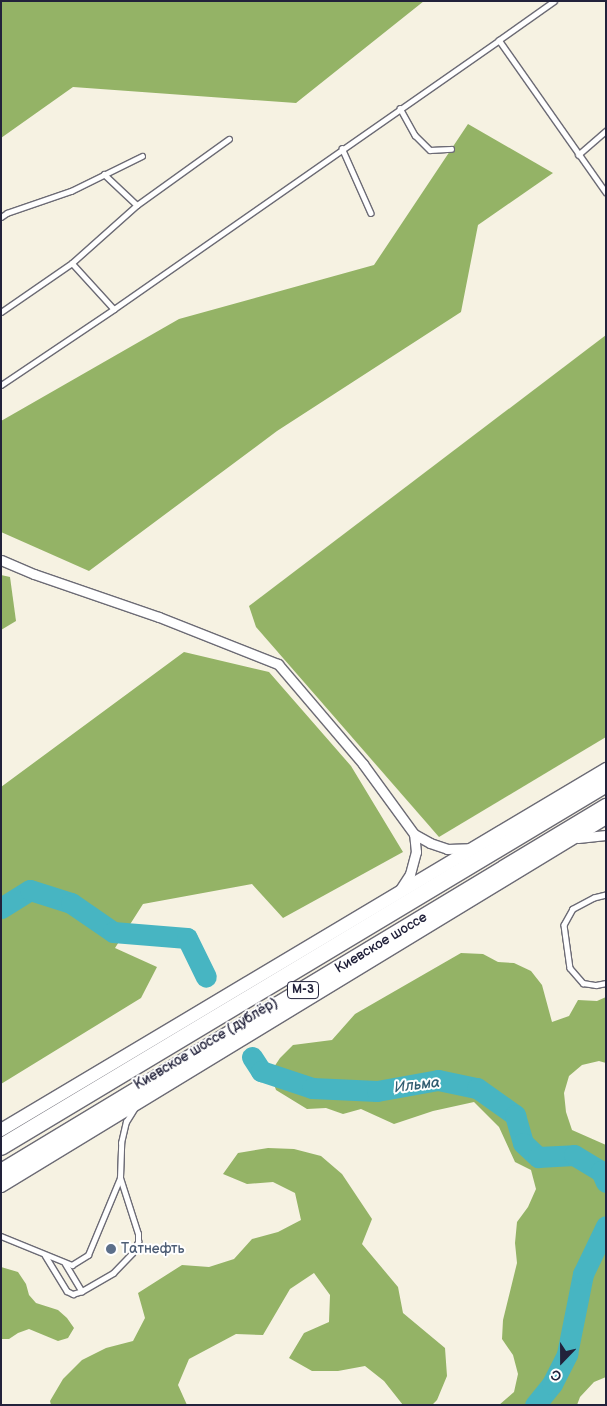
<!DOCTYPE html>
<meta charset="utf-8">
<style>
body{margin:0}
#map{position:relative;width:607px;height:1406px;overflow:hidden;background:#f6f2e2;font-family:"Balsamiq Sans",sans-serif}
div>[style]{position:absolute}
.forest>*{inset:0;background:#94b366}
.river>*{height:21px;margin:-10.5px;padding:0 10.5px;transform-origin:10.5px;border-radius:10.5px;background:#47b5c2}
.roads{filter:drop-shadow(1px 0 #6c6b75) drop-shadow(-1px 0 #6c6b75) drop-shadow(0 1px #6c6b75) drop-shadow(0 -1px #6c6b75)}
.lane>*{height:4.5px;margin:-2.25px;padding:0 2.25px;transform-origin:2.25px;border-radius:2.25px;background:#fff}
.street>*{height:9px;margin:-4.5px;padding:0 4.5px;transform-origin:4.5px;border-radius:4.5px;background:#fff}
.secondary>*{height:12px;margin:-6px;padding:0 6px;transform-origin:6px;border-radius:6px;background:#fff}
.highway>*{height:16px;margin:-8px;padding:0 8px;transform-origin:8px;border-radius:8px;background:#fff}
.dots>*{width:14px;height:14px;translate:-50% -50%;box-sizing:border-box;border:2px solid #fff;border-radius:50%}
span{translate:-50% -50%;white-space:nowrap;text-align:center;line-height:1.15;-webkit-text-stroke:4px #fff;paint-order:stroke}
.shield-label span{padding:1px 4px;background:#fff;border:1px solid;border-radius:4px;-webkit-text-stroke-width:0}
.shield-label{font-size:12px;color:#22223b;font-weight:700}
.street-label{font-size:14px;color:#22223b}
.service-label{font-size:14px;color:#4e5e75}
.left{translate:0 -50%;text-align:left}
.water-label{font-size:15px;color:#315d71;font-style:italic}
.frame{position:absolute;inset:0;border:2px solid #22223b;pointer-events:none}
.north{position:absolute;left:537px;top:1336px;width:50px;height:50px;-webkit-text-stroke:4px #fff;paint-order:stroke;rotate:202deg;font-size:14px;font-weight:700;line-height:20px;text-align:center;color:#22223b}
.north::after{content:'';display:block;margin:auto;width:18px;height:22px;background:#22223b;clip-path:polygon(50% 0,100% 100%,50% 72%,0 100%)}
</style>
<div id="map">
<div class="forest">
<div style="clip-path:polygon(1px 1px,424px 1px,296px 103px,73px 87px,1px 138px)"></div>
<div style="clip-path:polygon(468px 124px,553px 173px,478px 225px,461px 312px,277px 431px,89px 571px,1px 532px,1px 421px,179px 319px,374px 265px)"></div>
<div style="clip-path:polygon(606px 335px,606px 737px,439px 837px,256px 627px,249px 606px)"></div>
<div style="clip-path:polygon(1px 575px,10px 577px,16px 621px,1px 630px)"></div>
<div style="clip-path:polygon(184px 652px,269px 672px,351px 766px,403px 852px,283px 918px,252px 884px,143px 904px,115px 948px,157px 967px,141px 998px,1px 1084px,1px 787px)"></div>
<div style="clip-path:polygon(461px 953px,483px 954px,498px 962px,514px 963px,531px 971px,542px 985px,552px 1022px,569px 1016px,578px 1000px,597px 1001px,606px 997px,606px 1063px,599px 1061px,582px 1065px,569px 1076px,564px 1093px,566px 1112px,572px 1130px,606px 1145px,606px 1377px,594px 1382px,580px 1397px,577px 1405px,499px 1405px,514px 1392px,518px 1374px,513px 1355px,502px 1339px,503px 1320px,517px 1263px,515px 1243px,517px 1222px,528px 1207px,536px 1189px,531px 1170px,515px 1162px,499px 1127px,474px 1102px,433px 1111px,394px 1124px,361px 1109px,343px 1114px,326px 1108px,307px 1109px,276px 1090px,270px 1073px,280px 1058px,293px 1045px,332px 1040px,355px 1014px)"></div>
<div style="clip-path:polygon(268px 1148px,294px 1149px,321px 1156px,342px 1174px,372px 1219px,362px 1244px,398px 1287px,403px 1313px,445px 1348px,447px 1376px,437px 1400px,432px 1405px,403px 1405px,384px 1381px,365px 1366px,338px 1371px,312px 1371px,289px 1358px,304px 1333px,329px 1322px,330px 1295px,314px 1273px,290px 1289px,263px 1335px,236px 1334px,189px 1359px,178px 1385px,187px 1405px,51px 1405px,50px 1401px,63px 1379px,82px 1360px,106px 1348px,133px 1341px,145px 1318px,138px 1293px,182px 1265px,209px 1267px,234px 1259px,252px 1239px,278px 1232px,301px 1220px,295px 1193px,273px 1182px,247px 1184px,223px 1174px,238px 1153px)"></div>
<div style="clip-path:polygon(1px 1267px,18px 1272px,26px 1284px,29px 1295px,36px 1303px,58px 1310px,67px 1318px,74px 1328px,68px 1338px,58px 1341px,29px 1329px,18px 1333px,9px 1339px,1px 1339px)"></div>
</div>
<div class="river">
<div style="left:1px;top:908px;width:34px;rotate:-32deg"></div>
<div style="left:30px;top:890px;width:43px;rotate:17.6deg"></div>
<div style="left:71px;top:903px;width:51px;rotate:34.6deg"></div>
<div style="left:113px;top:932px;width:74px;rotate:4.6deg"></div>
<div style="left:187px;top:938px;width:43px;rotate:64deg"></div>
<div style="left:252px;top:1057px;width:17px;rotate:57deg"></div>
<div style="left:261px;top:1071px;width:54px;rotate:18.4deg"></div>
<div style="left:312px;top:1088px;width:65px;rotate:2.6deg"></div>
<div style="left:377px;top:1091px;width:62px;rotate:-10.2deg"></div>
<div style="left:438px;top:1080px;width:40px;rotate:12deg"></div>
<div style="left:477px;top:1088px;width:47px;rotate:35.4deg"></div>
<div style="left:515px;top:1115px;width:29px;rotate:74deg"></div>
<div style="left:523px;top:1143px;width:21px;rotate:43deg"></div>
<div style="left:538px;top:1157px;width:36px;rotate:-3deg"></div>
<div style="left:574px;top:1155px;width:31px;rotate:31deg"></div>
<div style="left:601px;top:1171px;width:12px;rotate:66deg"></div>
<div style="left:535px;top:1405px;width:27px;rotate:-51deg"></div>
<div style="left:552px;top:1384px;width:34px;rotate:-63deg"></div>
<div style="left:567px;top:1354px;width:82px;rotate:-78.7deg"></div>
<div style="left:583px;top:1274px;width:53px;rotate:-64.4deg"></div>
</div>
<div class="roads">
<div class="lane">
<div style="left:499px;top:40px;width:67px;rotate:-35.3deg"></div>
<div style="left:400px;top:108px;width:31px;rotate:61deg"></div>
<div style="left:415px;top:135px;width:21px;rotate:45deg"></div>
<div style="left:430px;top:150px;width:21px;rotate:-3deg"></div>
<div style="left:342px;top:148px;width:71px;rotate:66deg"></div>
<div style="left:578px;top:155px;width:37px;rotate:-41deg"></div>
<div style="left:104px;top:174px;width:45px;rotate:43.2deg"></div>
<div style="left:1px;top:217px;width:7px;rotate:-34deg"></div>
<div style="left:7px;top:213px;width:68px;rotate:-19deg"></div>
<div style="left:71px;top:191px;width:79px;rotate:-26.2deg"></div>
<div style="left:72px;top:263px;width:62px;rotate:47.6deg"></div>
<div style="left:1px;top:312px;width:86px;rotate:-34.6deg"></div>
<div style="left:72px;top:263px;width:87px;rotate:-41.7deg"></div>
<div style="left:137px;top:205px;width:113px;rotate:-35.7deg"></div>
<div style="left:1px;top:385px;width:136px;rotate:-33.9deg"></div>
<div style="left:114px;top:309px;width:470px;rotate:-34.9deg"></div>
<div style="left:499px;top:40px;width:186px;rotate:54.9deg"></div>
<div style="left:606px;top:895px;width:12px;rotate:166deg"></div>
<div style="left:594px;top:898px;width:24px;rotate:152deg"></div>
<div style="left:573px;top:909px;width:18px;rotate:119deg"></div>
<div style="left:564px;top:925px;width:43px;rotate:82.1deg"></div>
<div style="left:570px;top:968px;width:20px;rotate:49deg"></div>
<div style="left:583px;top:983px;width:13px;rotate:9deg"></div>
<div style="left:596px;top:985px;width:10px;rotate:-11deg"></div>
<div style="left:1px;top:1236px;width:77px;rotate:22.2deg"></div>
<div style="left:72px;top:1265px;width:19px;rotate:-32deg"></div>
<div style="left:88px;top:1255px;width:83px;rotate:-67.4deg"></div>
<div style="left:120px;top:1178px;width:35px;rotate:-88deg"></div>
<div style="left:121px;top:1143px;width:22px;rotate:-77deg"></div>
<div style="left:126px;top:1122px;width:15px;rotate:-58deg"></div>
<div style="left:45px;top:1255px;width:42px;rotate:58.6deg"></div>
<div style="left:67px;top:1291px;width:7px;rotate:27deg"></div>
<div style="left:73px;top:1294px;width:9px;rotate:-18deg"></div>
<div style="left:65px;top:1263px;width:33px;rotate:59deg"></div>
<div style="left:82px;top:1291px;width:36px;rotate:-30deg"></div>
<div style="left:113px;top:1273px;width:28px;rotate:-46deg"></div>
<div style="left:132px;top:1253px;width:13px;rotate:-61deg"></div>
<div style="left:138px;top:1242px;width:8px;rotate:-90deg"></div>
<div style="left:138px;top:1234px;width:59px;rotate:-107.8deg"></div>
</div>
<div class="street">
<div style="left:1px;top:560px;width:36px;rotate:23deg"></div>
<div style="left:34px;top:574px;width:132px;rotate:19deg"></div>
<div style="left:159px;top:617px;width:128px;rotate:21.6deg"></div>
<div style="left:278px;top:664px;width:131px;rotate:49.6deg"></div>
<div style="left:363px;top:764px;width:87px;rotate:53.9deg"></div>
<div style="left:414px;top:834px;width:18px;rotate:29deg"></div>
<div style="left:430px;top:843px;width:18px;rotate:19deg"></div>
<div style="left:447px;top:849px;width:23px;rotate:-2deg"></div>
<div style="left:578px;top:838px;width:28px;rotate:-6deg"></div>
<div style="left:399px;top:891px;width:20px;rotate:-57deg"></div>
<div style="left:410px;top:874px;width:23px;rotate:-75deg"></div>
<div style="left:416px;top:852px;width:18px;rotate:-96deg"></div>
</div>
<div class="secondary">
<div style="left:1px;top:1130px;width:705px;rotate:-30.82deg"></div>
<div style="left:1px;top:1186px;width:708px;rotate:-31.31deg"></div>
</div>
<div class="highway">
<div style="left:1px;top:1147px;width:706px;rotate:-30.96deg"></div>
<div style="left:1px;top:1172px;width:707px;rotate:-31.1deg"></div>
</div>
</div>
<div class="dots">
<div style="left:111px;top:1249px;background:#5c6f8a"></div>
</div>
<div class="shield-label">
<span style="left:303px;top:990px">М-3</span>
</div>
<div class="street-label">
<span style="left:381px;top:943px;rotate:-31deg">Киевское шоссе</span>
<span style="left:206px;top:1044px;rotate:-31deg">Киевское шоссе (дублёр)</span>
</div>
<div class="service-label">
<span class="left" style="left:121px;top:1249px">Татнефть</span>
</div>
<div class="water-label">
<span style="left:417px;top:1085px;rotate:-7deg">Ильма</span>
</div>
<div class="frame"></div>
<div class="north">С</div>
</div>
